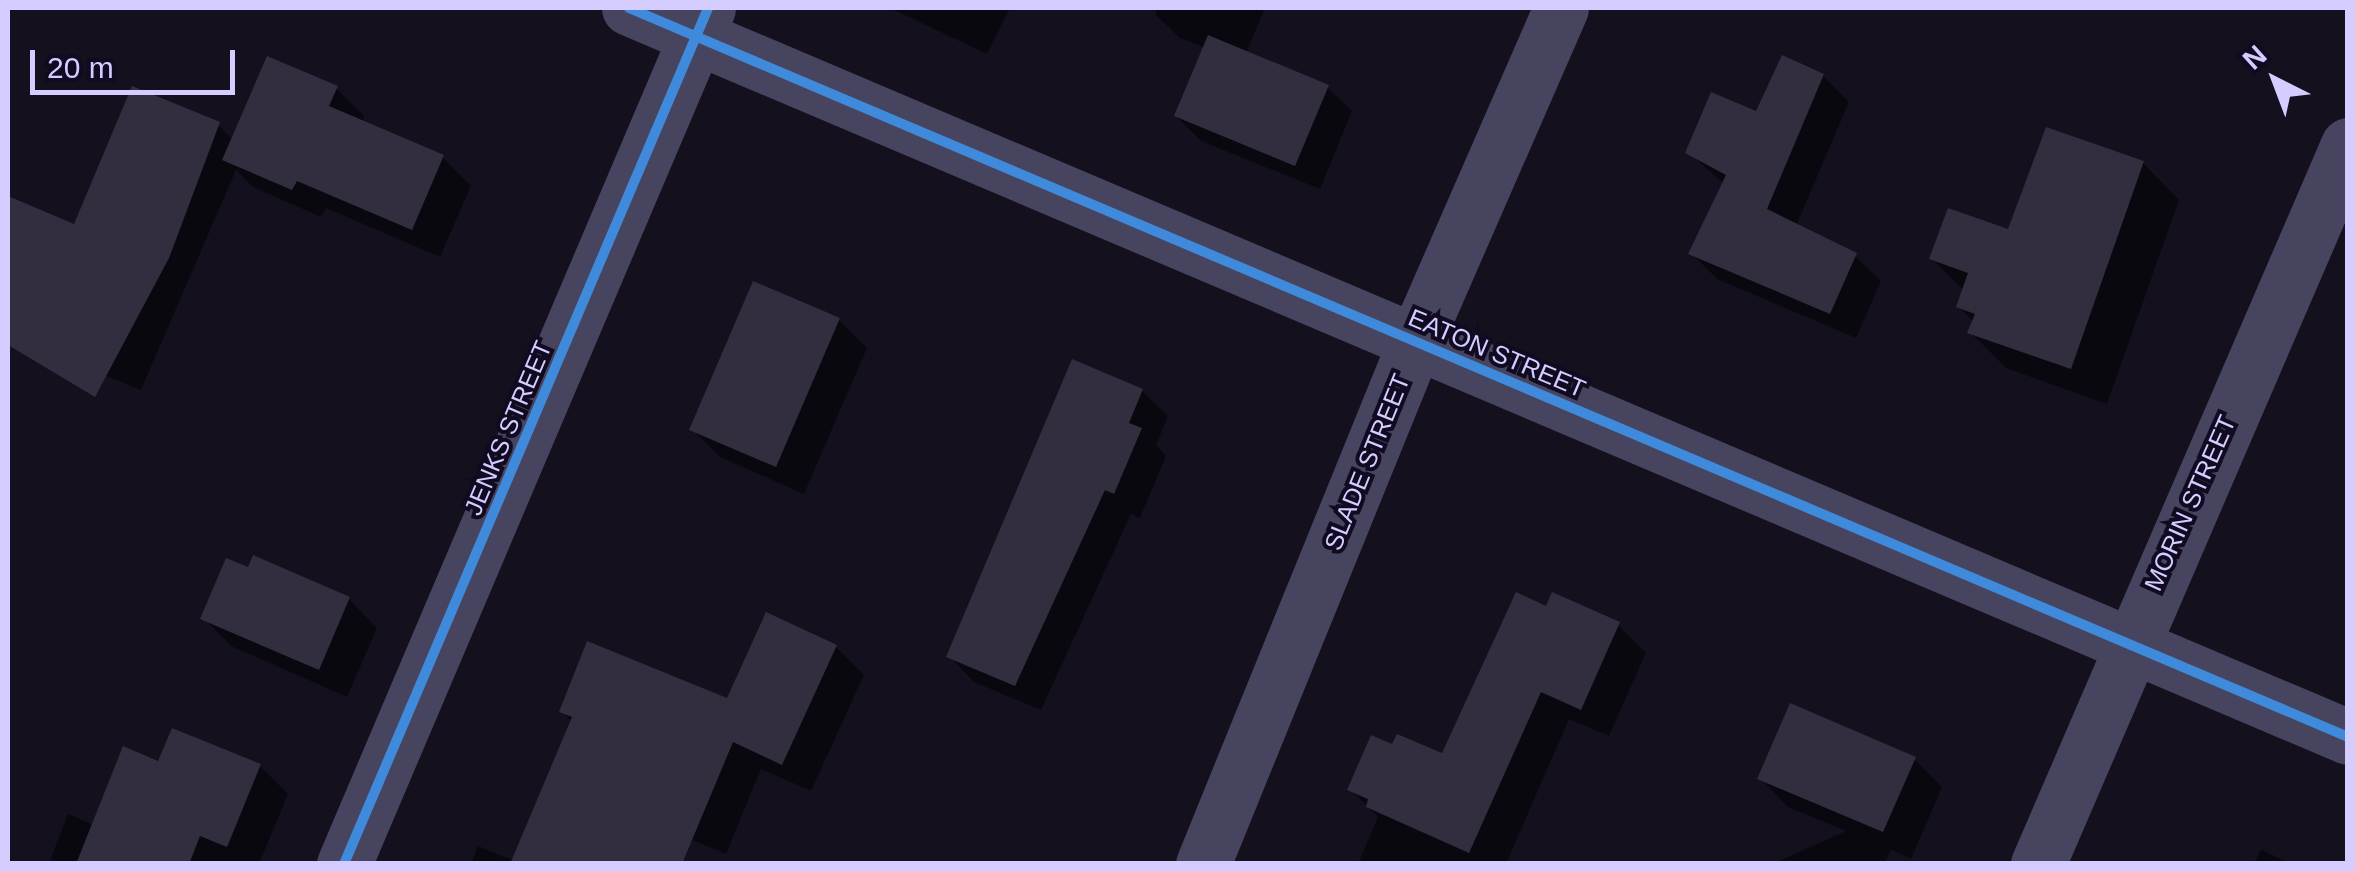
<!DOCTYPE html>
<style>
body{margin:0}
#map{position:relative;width:2355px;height:871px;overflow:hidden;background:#14101d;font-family:Arial,sans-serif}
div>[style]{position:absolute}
.shadow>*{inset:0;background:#0007}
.building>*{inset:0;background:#322e40}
.minor>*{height:55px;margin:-27.5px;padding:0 27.5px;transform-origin:27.5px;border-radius:27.5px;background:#47445f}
.cycleway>*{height:10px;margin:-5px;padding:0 5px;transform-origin:5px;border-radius:5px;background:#408adc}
span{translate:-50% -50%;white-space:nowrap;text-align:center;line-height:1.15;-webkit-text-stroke:8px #110b22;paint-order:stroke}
.street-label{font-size:25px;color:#d5ccff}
.frame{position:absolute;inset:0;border:10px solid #d5ccff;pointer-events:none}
.north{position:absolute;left:2225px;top:30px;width:100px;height:100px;-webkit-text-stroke:8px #110b22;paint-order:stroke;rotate:318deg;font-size:28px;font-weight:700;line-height:40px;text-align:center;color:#d5ccff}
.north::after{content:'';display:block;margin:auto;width:35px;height:45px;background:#d5ccff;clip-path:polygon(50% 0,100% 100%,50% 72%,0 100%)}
.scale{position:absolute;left:30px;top:50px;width:205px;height:45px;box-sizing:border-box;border:5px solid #d5ccff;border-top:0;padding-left:12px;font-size:30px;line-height:35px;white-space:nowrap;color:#d5ccff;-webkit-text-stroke:8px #110b22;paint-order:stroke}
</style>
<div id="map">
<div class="shadow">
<div style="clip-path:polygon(890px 8px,1010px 8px,987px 54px)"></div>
<div style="clip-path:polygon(1157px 8px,1265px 8px,1246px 53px,1327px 87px,1352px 111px,1320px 189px,1201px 141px,1176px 116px,1205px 48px,1180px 38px,1155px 14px)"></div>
<div style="clip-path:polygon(1823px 76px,1849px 102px,1796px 226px,1855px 256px,1881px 281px,1856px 338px,1717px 279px,1691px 253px,1724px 184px,1688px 152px)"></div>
<div style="clip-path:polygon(336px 88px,364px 116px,362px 123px,443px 158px,471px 186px,440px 257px,326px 208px,321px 217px,253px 187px,236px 170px,141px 390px,8px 335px,8px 199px,75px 227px,218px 125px,233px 140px)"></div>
<div style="clip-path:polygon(2143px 163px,2179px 200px,2107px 404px,2006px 368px,1970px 332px,1974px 322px,1959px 307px,1964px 291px,1932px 259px,2010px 232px)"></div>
<div style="clip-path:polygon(839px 320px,867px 348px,804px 494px,720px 457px,692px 429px)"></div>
<div style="clip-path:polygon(1142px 391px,1168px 416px,1156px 445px,1166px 456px,1140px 518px,1131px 514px,1041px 710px,974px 682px,949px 656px)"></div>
<div style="clip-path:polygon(349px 599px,377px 628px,347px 697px,231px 646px,203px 618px)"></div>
<div style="clip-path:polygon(1547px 609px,1618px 625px,1646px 653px,1609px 736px,1569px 719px,1506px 864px,1358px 864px,1378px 817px,1350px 789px,1393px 748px,1443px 757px)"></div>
<div style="clip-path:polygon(836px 647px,864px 675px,811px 791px,761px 769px,726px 854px,581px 794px,572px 722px,562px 711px,728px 702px)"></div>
<div style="clip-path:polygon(1914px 759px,1942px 787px,1911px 859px,1891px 850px,1884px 864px,1772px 864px,1846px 831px,1788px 807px,1760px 778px)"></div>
<div style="clip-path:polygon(160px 764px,260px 766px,288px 794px,259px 864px,49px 863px,68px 814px,94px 825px)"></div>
<div style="clip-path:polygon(478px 846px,522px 864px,471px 864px)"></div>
<div style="clip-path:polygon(2261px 849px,2290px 864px,2254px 864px)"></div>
</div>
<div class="building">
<div style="clip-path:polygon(1208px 35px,1329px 85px,1295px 166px,1174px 116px)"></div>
<div style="clip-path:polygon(1782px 55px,1824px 74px,1767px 209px,1857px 253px,1830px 314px,1688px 254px,1726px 175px,1685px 153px,1711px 92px,1756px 111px)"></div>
<div style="clip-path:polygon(267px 56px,338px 86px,329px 106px,444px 155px,412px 230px,297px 181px,292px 190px,222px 160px)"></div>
<div style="clip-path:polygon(132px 86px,220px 122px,169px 258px,95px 397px,8px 345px,8px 196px,74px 224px)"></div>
<div style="clip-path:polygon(2046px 127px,2144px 161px,2071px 369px,1967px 333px,1975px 314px,1956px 307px,1968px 273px,1929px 259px,1948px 208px,2008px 229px)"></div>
<div style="clip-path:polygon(753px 281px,840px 318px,776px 467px,689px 430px)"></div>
<div style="clip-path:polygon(1072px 359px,1143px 389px,1129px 423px,1142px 428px,1114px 494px,1105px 490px,1015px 686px,946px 657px)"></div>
<div style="clip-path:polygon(253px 555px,350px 597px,319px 670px,200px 619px,226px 558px,248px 567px)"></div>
<div style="clip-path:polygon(1516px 592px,1546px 606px,1552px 592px,1620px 622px,1581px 710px,1541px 692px,1469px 853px,1366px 807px,1368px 799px,1347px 790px,1371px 735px,1392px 744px,1397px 734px,1442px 753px)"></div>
<div style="clip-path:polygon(766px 612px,837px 645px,782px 765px,733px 742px,682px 864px,510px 864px,572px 717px,559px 712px,587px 641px,727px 698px)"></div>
<div style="clip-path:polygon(1790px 703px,1916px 757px,1883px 832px,1757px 779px)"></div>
<div style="clip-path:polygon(172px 728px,261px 764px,227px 847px,200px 836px,189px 864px,76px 864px,123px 746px,158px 761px)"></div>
</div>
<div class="minor">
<div style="left:629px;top:8px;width:1867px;rotate:22.98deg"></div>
<div style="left:344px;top:864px;width:930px;rotate:-66.96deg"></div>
<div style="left:1203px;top:864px;width:566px;rotate:-67.88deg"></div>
<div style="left:1416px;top:340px;width:362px;rotate:-66.4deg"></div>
<div style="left:2038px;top:864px;width:783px;rotate:-66.68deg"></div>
</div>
<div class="cycleway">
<div style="left:629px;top:8px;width:1867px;rotate:22.98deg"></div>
<div style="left:344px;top:864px;width:930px;rotate:-66.96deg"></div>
</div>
<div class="street-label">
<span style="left:1497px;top:353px;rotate:23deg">EATON STREET</span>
<span style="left:508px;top:428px;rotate:-67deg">JENKS STREET</span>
<span style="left:1367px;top:462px;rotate:-68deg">SLADE STREET</span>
<span style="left:2190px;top:503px;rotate:-66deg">MORIN STREET</span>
</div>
<div class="frame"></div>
<div class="north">N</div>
<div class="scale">20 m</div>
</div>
